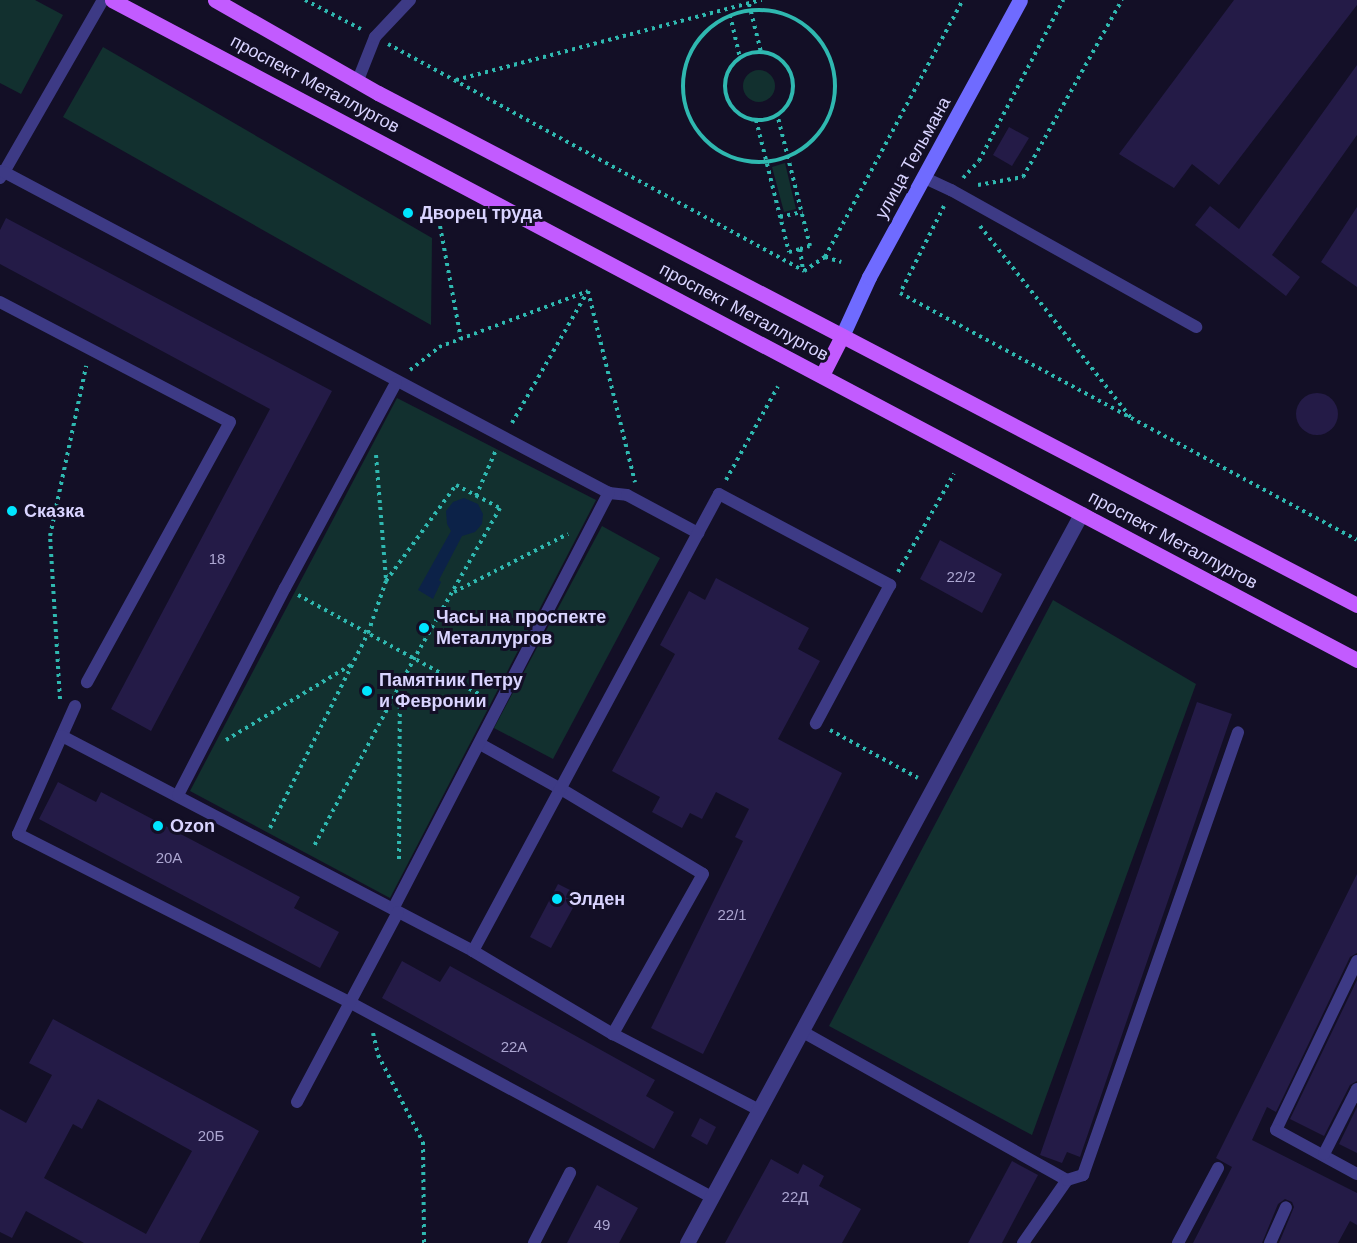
<!DOCTYPE html>
<meta charset="utf-8">
<style>
body{margin:0}
#map{position:relative;width:1357px;height:1243px;overflow:hidden;background:#130f26;font-family:Arial,sans-serif}
div>[style]{position:absolute}
.green>*{inset:0;background:#12302f}
.round{border-radius:50%}
.water>*{inset:0;background:#0c2248}
.building>*{inset:0;background:#241b47}
.path>*{height:4px;margin-top:-2px;transform-origin:0;background:repeating-linear-gradient(90deg,#2fb8b0 0 3px,transparent 0 7.5px)}
.path>.ring{margin:-2px;padding:0;box-sizing:content-box;background:none;border:4px solid #2fb8b0;border-radius:50%}
.lane>*{height:12px;margin:-6px;padding:0 6px;transform-origin:6px;border-radius:6px;background:#3d3a85}
.street>*{height:15px;margin:-7.5px;padding:0 7.5px;transform-origin:7.5px;border-radius:7.5px;background:#3d3a85}
.secondary>*{height:15px;margin:-7.5px;padding:0 7.5px;transform-origin:7.5px;border-radius:7.5px;background:#6f6bff}
.primary>*{height:15px;margin:-7.5px;padding:0 7.5px;transform-origin:7.5px;border-radius:7.5px;background:#c25bff}
.dots>*{width:16px;height:16px;translate:-50% -50%;box-sizing:border-box;border:3px solid #130f26;border-radius:50%}
span{translate:-50% -50%;white-space:nowrap;text-align:center;line-height:1.15;-webkit-text-stroke:6px #130f26;paint-order:stroke}
.number-label{font-size:15px;color:#aca6d1}
.number-label span{-webkit-text-stroke-width:0}
.street-label{font-size:18px;color:#d9d4ff}
.poi-label{font-size:18px;color:#d9d4ff;font-weight:700}
.left{translate:0 -50%;text-align:left}
</style>
<div id="map">
<div class="green">
<div style="clip-path:polygon(0 0,35px 0,63px 15px,21px 94px,0 83px)"></div>
<div style="clip-path:polygon(103px 47px,432px 238px,431px 325px,63px 117px)"></div>
<div class="round" style="left:743px;top:70px;width:32px;height:32px"></div>
<div style="clip-path:polygon(785px 163px,796px 209px,784px 212px,772px 167px)"></div>
<div style="clip-path:polygon(397px 398px,596px 500px,390px 898px,190px 791px)"></div>
<div style="clip-path:polygon(602px 526px,660px 558px,553px 759px,494px 728px)"></div>
<div style="clip-path:polygon(1053px 600px,1196px 684px,1032px 1135px,829px 1026px)"></div>
</div>
<div class="water">
<div style="clip-path:polygon(464px 498px,478px 504px,483px 514px,482px 524px,475px 532px,462px 536px,439px 580px,441px 582px,433px 599px,418px 590px,451px 531px,447px 524px,446px 511px,453px 502px)"></div>
</div>
<div class="building">
<div style="clip-path:polygon(1234px 0,1357px 0,1357px 5px,1219px 185px,1192px 164px,1174px 188px,1119px 154px)"></div>
<div style="clip-path:polygon(1357px 65px,1357px 135px,1272px 255px,1300px 277px,1286px 296px,1195px 225px,1210px 206px,1239px 229px)"></div>
<div style="clip-path:polygon(1009px 127px,1029px 138px,1012px 166px,993px 155px)"></div>
<div style="clip-path:polygon(1357px 207px,1357px 287px,1321px 262px)"></div>
<div style="clip-path:polygon(6px 218px,332px 391px,151px 731px,111px 709px,270px 409px,0 264px,0 230px)"></div>
<div class="round" style="left:1296px;top:393px;width:42px;height:42px"></div>
<div style="clip-path:polygon(940px 540px,1002px 574px,982px 613px,920px 579px)"></div>
<div style="clip-path:polygon(716px 578px,809px 628px,798px 649px,820px 661px,778px 739px,842px 773px,703px 1054px,651px 1028px,743px 841px,735px 837px,749px 809px,716px 792px,702px 819px,690px 813px,682px 828px,652px 812px,660px 797px,612px 771px,675px 654px,660px 645px,689px 591px,705px 600px)"></div>
<div style="clip-path:polygon(1197px 702px,1232px 714px,1080px 1157px,1067px 1152px,1062px 1163px,1040px 1155px)"></div>
<div style="clip-path:polygon(58px 782px,96px 802px,101px 792px,300px 897px,294px 908px,339px 932px,320px 968px,39px 819px)"></div>
<div style="clip-path:polygon(1357px 874px,1357px 953px,1350px 957px,1276px 1112px,1267px 1107px,1252px 1140px,1357px 1193px,1357px 1225px,1350px 1221px,1338px 1243px,1279px 1243px,1294px 1207px,1292px 1202px,1285px 1199px,1278px 1204px,1262px 1243px,1193px 1243px,1232px 1167px,1216px 1158px)"></div>
<div style="clip-path:polygon(558px 884px,580px 895px,551px 948px,530px 937px)"></div>
<div style="clip-path:polygon(402px 961px,440px 982px,450px 966px,655px 1080px,646px 1096px,674px 1112px,654px 1149px,382px 998px)"></div>
<div style="clip-path:polygon(1357px 980px,1357px 1081px,1350px 1085px,1324px 1136px,1290px 1119px)"></div>
<div style="clip-path:polygon(evenodd,53px 1019px,259px 1131px,199px 1243px,84px 1243px,26px 1211px,12px 1238px,0 1232px,0 1109px,26px 1123px,52px 1075px,29px 1063px,53px 1019px,98px 1099px,192px 1151px,146px 1234px,44px 1178px,73px 1124px,82px 1129px,98px 1099px)"></div>
<div style="clip-path:polygon(1357px 1107px,1357px 1153px,1339px 1144px)"></div>
<div style="clip-path:polygon(700px 1118px,716px 1127px,707px 1145px,691px 1136px)"></div>
<div style="clip-path:polygon(771px 1159px,798px 1174px,803px 1164px,824px 1176px,819px 1186px,861px 1209px,842px 1243px,725px 1243px)"></div>
<div style="clip-path:polygon(1012px 1161px,1038px 1175px,1002px 1243px,968px 1243px)"></div>
<div style="clip-path:polygon(597px 1185px,638px 1208px,619px 1243px,567px 1243px)"></div>
</div>
<div class="path">
<div style="left:305px;top:0;width:63px;rotate:27.4deg"></div>
<div style="left:749px;top:4px;width:49px;rotate:76deg"></div>
<div class="ring" style="left:683px;top:10px;width:148px;height:148px"></div>
<div style="left:730px;top:15px;width:44px;rotate:76.9deg"></div>
<div style="left:388px;top:44px;width:474px;rotate:28.6deg"></div>
<div class="ring" style="left:725px;top:52px;width:64px;height:64px"></div>
<div style="left:456px;top:80px;width:316px;rotate:-14.7deg"></div>
<div style="left:756px;top:120px;width:136px;rotate:76deg"></div>
<div style="left:789px;top:252px;width:11px;rotate:-15deg"></div>
<div style="left:800px;top:249px;width:10px;rotate:-17deg"></div>
<div style="left:810px;top:246px;width:136px;rotate:-104deg"></div>
<div style="left:963px;top:178px;width:23px;rotate:-47deg"></div>
<div style="left:979px;top:161px;width:182px;rotate:-62.4deg"></div>
<div style="left:978px;top:185px;width:46px;rotate:-10.1deg"></div>
<div style="left:1023px;top:177px;width:203px;rotate:-60.8deg"></div>
<div style="left:944px;top:206px;width:97px;rotate:116.8deg"></div>
<div style="left:900px;top:293px;width:519px;rotate:28.39deg"></div>
<div style="left:780px;top:217px;width:23px;rotate:-13deg"></div>
<div style="left:440px;top:226px;width:115px;rotate:79.5deg"></div>
<div style="left:980px;top:226px;width:244px;rotate:51.8deg"></div>
<div style="left:800px;top:249px;width:21px;rotate:82deg"></div>
<div style="left:825px;top:257px;width:292px;rotate:-61.8deg"></div>
<div style="left:804px;top:271px;width:25px;rotate:-34deg"></div>
<div style="left:825px;top:257px;width:17px;rotate:17deg"></div>
<div style="left:588px;top:291px;width:197px;rotate:76.2deg"></div>
<div style="left:410px;top:370px;width:37px;rotate:-38deg"></div>
<div style="left:439px;top:347px;width:159px;rotate:-20.6deg"></div>
<div style="left:512px;top:423px;width:152px;rotate:-60.1deg"></div>
<div style="left:376px;top:455px;width:125px;rotate:85.4deg"></div>
<div style="left:726px;top:480px;width:107px;rotate:-61deg"></div>
<div style="left:476px;top:496px;width:50px;rotate:-66.5deg"></div>
<div style="left:898px;top:572px;width:113px;rotate:-60.3deg"></div>
<div style="left:454px;top:592px;width:128px;rotate:-27deg"></div>
<div style="left:298px;top:595px;width:212px;rotate:28.7deg"></div>
<div style="left:60px;top:699px;width:163px;rotate:-93.5deg"></div>
<div style="left:50px;top:536px;width:174px;rotate:-78deg"></div>
<div style="left:830px;top:730px;width:100px;rotate:28.6deg"></div>
<div style="left:226px;top:740px;width:146px;rotate:-31deg"></div>
<div style="left:270px;top:828px;width:218px;rotate:-63.3deg"></div>
<div style="left:368px;top:633px;width:55px;rotate:-70.9deg"></div>
<div style="left:386px;top:581px;width:119px;rotate:-53.9deg"></div>
<div style="left:456px;top:485px;width:50px;rotate:27.6deg"></div>
<div style="left:500px;top:508px;width:172px;rotate:119.7deg"></div>
<div style="left:415px;top:657px;width:217px;rotate:118.1deg"></div>
<div style="left:399px;top:859px;width:166px;rotate:-89.7deg"></div>
<div style="left:373px;top:1033px;width:23px;rotate:77deg"></div>
<div style="left:378px;top:1055px;width:98px;rotate:62.7deg"></div>
<div style="left:423px;top:1142px;width:101px;rotate:89.4deg"></div>
</div>
<div class="lane">
<div style="left:358px;top:80px;width:46px;rotate:-68.4deg"></div>
<div style="left:375px;top:37px;width:51px;rotate:-46.6deg"></div>
<div style="left:0;top:171px;width:4px;rotate:14deg"></div>
<div style="left:4px;top:172px;width:198px;rotate:-60.1deg"></div>
<div style="left:0;top:178px;width:7px;rotate:-56deg"></div>
<div style="left:4px;top:172px;width:685px;rotate:27.95deg"></div>
<div style="left:609px;top:493px;width:18px;rotate:6deg"></div>
<div style="left:627px;top:495px;width:81px;rotate:28.2deg"></div>
<div style="left:925px;top:178px;width:29px;rotate:25deg"></div>
<div style="left:951px;top:190px;width:281px;rotate:29.2deg"></div>
<div style="left:0;top:302px;width:259px;rotate:27.6deg"></div>
<div style="left:230px;top:422px;width:297px;rotate:118.8deg"></div>
<div style="left:75px;top:706px;width:140px;rotate:114deg"></div>
<div style="left:18px;top:834px;width:373px;rotate:26.9deg"></div>
<div style="left:351px;top:1003px;width:410px;rotate:28.3deg"></div>
<div style="left:62px;top:736px;width:464px;rotate:27.6deg"></div>
<div style="left:473px;top:951px;width:163px;rotate:30.7deg"></div>
<div style="left:613px;top:1034px;width:165px;rotate:27.5deg"></div>
<div style="left:480px;top:744px;width:93px;rotate:29.1deg"></div>
<div style="left:561px;top:789px;width:165px;rotate:30.9deg"></div>
<div style="left:703px;top:874px;width:184px;rotate:119.4deg"></div>
<div style="left:178px;top:795px;width:233px;rotate:-62.7deg"></div>
<div style="left:285px;top:588px;width:233px;rotate:-61.6deg"></div>
<div style="left:393px;top:909px;width:469px;rotate:-62.6deg"></div>
<div style="left:473px;top:951px;width:519px;rotate:-61.71deg"></div>
<div style="left:719px;top:494px;width:194px;rotate:28deg"></div>
<div style="left:890px;top:585px;width:157px;rotate:118.2deg"></div>
<div style="left:1357px;top:961px;width:187px;rotate:115.6deg"></div>
<div style="left:1276px;top:1130px;width:92px;rotate:28.5deg"></div>
<div style="left:803px;top:1032px;width:303px;rotate:29.3deg"></div>
<div style="left:1067px;top:1180px;width:77px;rotate:124.9deg"></div>
<div style="left:297px;top:1102px;width:215px;rotate:-62deg"></div>
<div style="left:1324px;top:1154px;width:73px;rotate:-63.1deg"></div>
<div style="left:1067px;top:1180px;width:17px;rotate:-17deg"></div>
<div style="left:1083px;top:1175px;width:469px;rotate:-70.7deg"></div>
<div style="left:534px;top:1243px;width:79px;rotate:-62.8deg"></div>
<div style="left:1178px;top:1243px;width:85px;rotate:-61.9deg"></div>
<div style="left:1270px;top:1243px;width:39px;rotate:-66deg"></div>
</div>
<div class="street">
<div style="left:687px;top:1243px;width:829px;rotate:-61.61deg"></div>
</div>
<div class="secondary">
<div style="left:842px;top:336px;width:65px;rotate:-65.4deg"></div>
<div style="left:869px;top:277px;width:315px;rotate:-61.4deg"></div>
</div>
<div class="primary">
<div style="left:112px;top:0;width:1409px;rotate:27.93deg"></div>
<div style="left:215px;top:0;width:188px;rotate:29.7deg"></div>
<div style="left:378px;top:93px;width:1105px;rotate:27.61deg"></div>
<div style="left:822px;top:375px;width:44px;rotate:-62.9deg"></div>
</div>
<div class="dots">
<div style="left:408px;top:213px;background:#00e5ff"></div>
<div style="left:12px;top:511px;background:#00e5ff"></div>
<div style="left:424px;top:628px;background:#00e5ff"></div>
<div style="left:367px;top:691px;background:#00e5ff"></div>
<div style="left:158px;top:826px;background:#00e5ff"></div>
<div style="left:557px;top:899px;background:#00e5ff"></div>
</div>
<div class="number-label">
<span style="left:217px;top:559px">18</span>
<span style="left:961px;top:577px">22/2</span>
<span style="left:169px;top:858px">20А</span>
<span style="left:732px;top:915px">22/1</span>
<span style="left:514px;top:1047px">22А</span>
<span style="left:211px;top:1136px">20Б</span>
<span style="left:795px;top:1197px">22Д</span>
<span style="left:602px;top:1225px">49</span>
</div>
<div class="street-label">
<span style="left:315px;top:84px;rotate:28deg">проспект Металлургов</span>
<span style="left:913px;top:158px;rotate:-61deg">улица Тельмана</span>
<span style="left:744px;top:312px;rotate:28deg">проспект Металлургов</span>
<span style="left:1173px;top:540px;rotate:28deg">проспект Металлургов</span>
</div>
<div class="poi-label">
<span class="left" style="left:420px;top:213px">Дворец труда</span>
<span class="left" style="left:24px;top:511px">Сказка</span>
<span class="left" style="left:436px;top:628px">Часы на проспекте<br>Металлургов</span>
<span class="left" style="left:379px;top:691px">Памятник Петру<br>и Февронии</span>
<span class="left" style="left:170px;top:826px">Ozon</span>
<span class="left" style="left:569px;top:899px">Элден</span>
</div>
</div>
